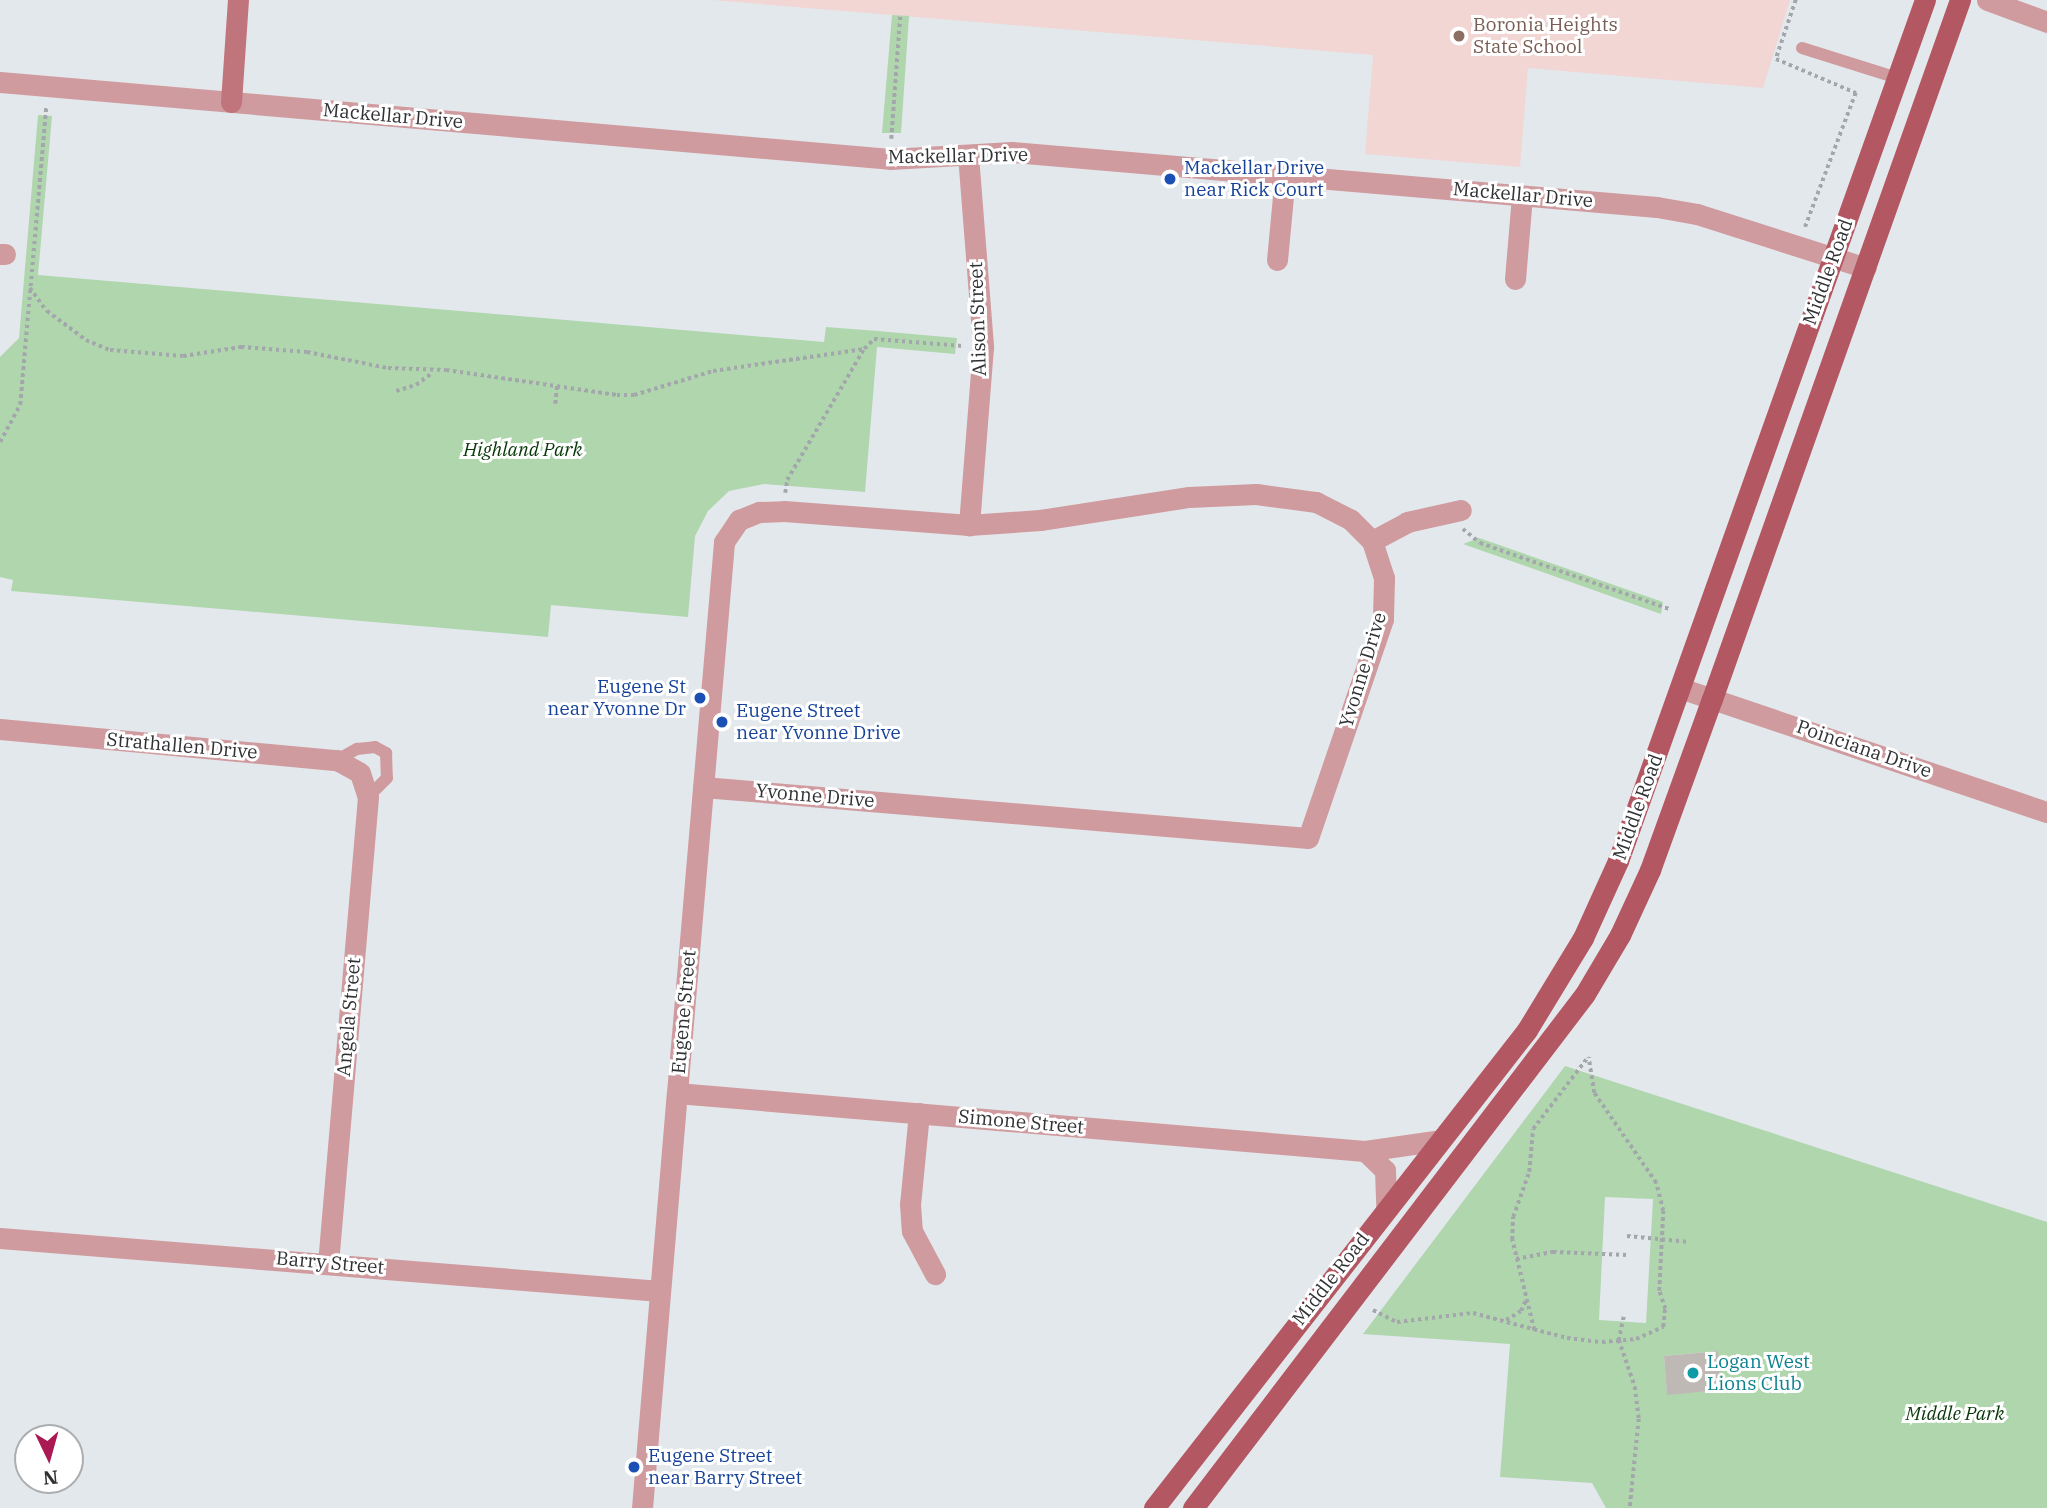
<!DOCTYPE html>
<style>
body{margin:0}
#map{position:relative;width:2047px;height:1508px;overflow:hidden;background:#e3e8ed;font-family:"IBM Plex Serif",serif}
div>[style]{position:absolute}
.education>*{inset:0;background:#f1d6d3}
.green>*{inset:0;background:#b0d6ae}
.building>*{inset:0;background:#bfb9b5}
.path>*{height:3.5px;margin-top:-1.75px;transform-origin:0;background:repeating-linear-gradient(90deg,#a3a7ab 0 3.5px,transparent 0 7px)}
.lane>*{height:12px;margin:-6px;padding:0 6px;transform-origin:6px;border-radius:6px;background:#cf9b9e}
.street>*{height:21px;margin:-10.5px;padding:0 10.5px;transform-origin:10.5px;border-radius:10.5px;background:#cf9b9e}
.secondary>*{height:21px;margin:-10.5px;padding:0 10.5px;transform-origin:10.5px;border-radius:10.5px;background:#c0747b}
.primary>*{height:21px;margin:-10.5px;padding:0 10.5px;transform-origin:10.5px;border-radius:10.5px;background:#b35762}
.dots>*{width:19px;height:19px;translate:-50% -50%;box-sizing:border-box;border:4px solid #fff;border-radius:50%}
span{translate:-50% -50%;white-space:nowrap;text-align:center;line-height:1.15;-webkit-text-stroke:6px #fff;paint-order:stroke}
.education-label{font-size:19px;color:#785e54}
.left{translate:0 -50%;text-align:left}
.street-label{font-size:19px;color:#303134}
.transit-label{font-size:19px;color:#164399}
.right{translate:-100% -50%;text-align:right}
.park-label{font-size:19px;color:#08380a;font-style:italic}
.culture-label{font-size:19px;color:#0d838f}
.north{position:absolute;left:14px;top:1424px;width:70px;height:70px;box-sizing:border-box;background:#fff;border:2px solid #acadae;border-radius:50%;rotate:175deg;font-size:19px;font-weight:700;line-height:28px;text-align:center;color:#303134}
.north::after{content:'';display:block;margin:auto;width:24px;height:32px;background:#aa1952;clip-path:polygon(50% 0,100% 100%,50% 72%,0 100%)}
</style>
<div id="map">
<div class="education">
<div style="clip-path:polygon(712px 0,1790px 0,1763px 88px,1528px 68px,1520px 167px,1365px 154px,1373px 55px)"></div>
</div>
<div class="green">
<div style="clip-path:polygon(892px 15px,909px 16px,901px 133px,882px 133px)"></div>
<div style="clip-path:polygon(38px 115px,52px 116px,38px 275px,824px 342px,826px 327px,878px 331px,957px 338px,955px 354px,877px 347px,865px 492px,764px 484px,729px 491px,708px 511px,695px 536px,688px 617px,551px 605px,548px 637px,11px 591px,13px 580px,0 577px,0 357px,19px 338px)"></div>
<div style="clip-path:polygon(1479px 538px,1663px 602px,1661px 614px,1463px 544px)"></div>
<div style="clip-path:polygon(evenodd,1565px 1066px,2047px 1222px,2047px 1508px,1606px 1508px,1592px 1483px,1500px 1477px,1510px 1344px,1363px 1334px,1565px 1066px,1605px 1197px,1653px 1199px,1646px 1323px,1599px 1320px,1605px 1197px,1565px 1066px,1717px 1351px,1721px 1390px,1667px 1394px,1664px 1356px,1717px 1351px)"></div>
</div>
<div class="building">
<div style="clip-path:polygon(1718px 1351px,1721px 1390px,1667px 1395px,1664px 1356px)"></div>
</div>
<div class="path">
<div style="left:1796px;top:0;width:62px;rotate:108.7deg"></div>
<div style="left:1776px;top:59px;width:87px;rotate:23deg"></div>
<div style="left:1856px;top:93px;width:144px;rotate:110.7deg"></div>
<div style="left:891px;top:139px;width:123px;rotate:-85.8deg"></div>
<div style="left:30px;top:288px;width:29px;rotate:54deg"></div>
<div style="left:47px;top:311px;width:49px;rotate:36.6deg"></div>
<div style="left:86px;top:340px;width:26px;rotate:23deg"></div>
<div style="left:110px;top:350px;width:73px;rotate:4.7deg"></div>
<div style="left:183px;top:356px;width:59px;rotate:-8.8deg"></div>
<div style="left:241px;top:347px;width:66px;rotate:4.3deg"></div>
<div style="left:307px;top:352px;width:83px;rotate:11.2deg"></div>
<div style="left:388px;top:368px;width:58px;rotate:2deg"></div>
<div style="left:446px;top:370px;width:173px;rotate:8.3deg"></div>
<div style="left:617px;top:395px;width:17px"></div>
<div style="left:634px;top:395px;width:83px;rotate:-16.9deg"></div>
<div style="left:713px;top:371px;width:153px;rotate:-8.3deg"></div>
<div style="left:396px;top:391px;width:21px;rotate:-17deg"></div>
<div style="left:416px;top:385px;width:21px;rotate:-37deg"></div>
<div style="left:555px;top:404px;width:18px;rotate:-84deg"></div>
<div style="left:0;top:442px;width:42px;rotate:-61.6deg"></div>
<div style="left:20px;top:405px;width:300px;rotate:-85deg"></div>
<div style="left:785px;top:493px;width:13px;rotate:-81deg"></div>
<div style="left:787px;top:480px;width:152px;rotate:-59.6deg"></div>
<div style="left:864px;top:349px;width:14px;rotate:-45deg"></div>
<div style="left:874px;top:339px;width:89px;rotate:4.5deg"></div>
<div style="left:1463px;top:529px;width:22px;rotate:39deg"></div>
<div style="left:1480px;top:543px;width:201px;rotate:19.2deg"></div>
<div style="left:1627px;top:1236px;width:63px;rotate:5.4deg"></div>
<div style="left:1516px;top:1259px;width:38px;rotate:-11deg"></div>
<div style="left:1553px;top:1252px;width:74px;rotate:2.3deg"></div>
<div style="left:1373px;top:1310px;width:27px;rotate:27deg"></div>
<div style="left:1397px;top:1322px;width:77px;rotate:-6.8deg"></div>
<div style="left:1473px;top:1313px;width:97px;rotate:14.9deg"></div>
<div style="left:1567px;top:1338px;width:35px;rotate:7deg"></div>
<div style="left:1602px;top:1342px;width:34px;rotate:-5deg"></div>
<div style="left:1636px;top:1339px;width:30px;rotate:-24deg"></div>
<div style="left:1663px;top:1327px;width:18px;rotate:-84deg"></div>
<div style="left:1665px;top:1309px;width:19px;rotate:-108deg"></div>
<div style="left:1659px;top:1291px;width:80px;rotate:-87.1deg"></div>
<div style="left:1663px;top:1211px;width:29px;rotate:-104deg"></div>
<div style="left:1656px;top:1183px;width:109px;rotate:-124.6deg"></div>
<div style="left:1594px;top:1093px;width:36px;rotate:-99deg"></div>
<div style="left:1624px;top:1317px;width:24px;rotate:102deg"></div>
<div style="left:1619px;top:1340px;width:50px;rotate:71.2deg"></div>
<div style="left:1635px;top:1387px;width:32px;rotate:83deg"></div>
<div style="left:1639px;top:1419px;width:89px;rotate:95.8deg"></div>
<div style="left:1506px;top:1320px;width:17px;rotate:-31deg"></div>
<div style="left:1521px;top:1311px;width:12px;rotate:-66deg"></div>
<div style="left:1534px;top:1330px;width:93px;rotate:-103.7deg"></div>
<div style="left:1512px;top:1240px;width:23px;rotate:-88deg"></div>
<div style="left:1513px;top:1217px;width:48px;rotate:-70.4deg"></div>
<div style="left:1529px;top:1172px;width:43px;rotate:-84.7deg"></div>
<div style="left:1533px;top:1129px;width:91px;rotate:-52.6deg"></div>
</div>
<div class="lane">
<div style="left:1802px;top:48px;width:100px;rotate:17.5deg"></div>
<div style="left:337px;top:760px;width:23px;rotate:-29deg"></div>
<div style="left:357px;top:749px;width:18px;rotate:-6deg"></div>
<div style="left:375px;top:747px;width:13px;rotate:29deg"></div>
<div style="left:386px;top:753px;width:25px;rotate:88deg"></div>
<div style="left:387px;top:778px;width:27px;rotate:135deg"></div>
</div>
<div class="street">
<div style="left:1987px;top:0;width:64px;rotate:20.1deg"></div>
<div style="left:0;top:82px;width:893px;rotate:4.94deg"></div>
<div style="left:890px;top:159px;width:122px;rotate:-3.3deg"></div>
<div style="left:1012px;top:152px;width:647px;rotate:4.87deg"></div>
<div style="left:1657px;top:207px;width:41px;rotate:9.9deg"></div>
<div style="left:1697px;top:214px;width:177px;rotate:17.7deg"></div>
<div style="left:968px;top:155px;width:193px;rotate:85.5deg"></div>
<div style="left:983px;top:347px;width:179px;rotate:94.5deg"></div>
<div style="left:0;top:254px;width:5px"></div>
<div style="left:1277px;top:260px;width:85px;rotate:-84.6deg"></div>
<div style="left:1515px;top:279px;width:84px;rotate:-85.2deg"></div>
<div style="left:1372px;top:541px;width:40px;rotate:-28deg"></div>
<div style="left:1407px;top:522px;width:55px;rotate:-12.5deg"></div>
<div style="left:1680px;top:688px;width:387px;rotate:18.7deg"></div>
<div style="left:0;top:729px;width:338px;rotate:5.3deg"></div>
<div style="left:337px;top:760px;width:26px;rotate:29deg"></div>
<div style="left:360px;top:773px;width:25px;rotate:72deg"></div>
<div style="left:368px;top:797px;width:468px;rotate:94.9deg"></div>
<div style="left:677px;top:1093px;width:690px;rotate:4.82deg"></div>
<div style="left:1365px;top:1151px;width:76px;rotate:-8.3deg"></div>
<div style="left:919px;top:1113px;width:91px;rotate:95.6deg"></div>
<div style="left:910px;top:1204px;width:27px;rotate:86deg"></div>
<div style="left:912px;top:1231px;width:49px;rotate:61.9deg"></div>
<div style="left:1365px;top:1151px;width:28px;rotate:44deg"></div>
<div style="left:1385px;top:1170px;width:38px;rotate:88deg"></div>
<div style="left:0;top:1238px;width:662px;rotate:4.59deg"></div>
<div style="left:642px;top:1508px;width:416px;rotate:-85.2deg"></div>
<div style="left:677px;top:1093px;width:553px;rotate:-85.12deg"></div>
<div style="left:724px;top:542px;width:27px;rotate:-56deg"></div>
<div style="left:739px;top:520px;width:22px;rotate:-22deg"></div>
<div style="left:759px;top:512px;width:25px;rotate:-2deg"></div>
<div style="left:784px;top:511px;width:186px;rotate:4.3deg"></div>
<div style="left:969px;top:525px;width:71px;rotate:-4deg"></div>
<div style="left:1040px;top:520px;width:151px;rotate:-8.8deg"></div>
<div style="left:1189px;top:497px;width:67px;rotate:-2.6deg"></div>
<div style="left:1256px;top:494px;width:61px;rotate:7.6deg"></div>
<div style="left:1316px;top:502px;width:39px;rotate:27deg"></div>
<div style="left:1351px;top:520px;width:30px;rotate:45deg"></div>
<div style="left:1372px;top:541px;width:39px;rotate:72deg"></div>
<div style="left:1384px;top:578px;width:41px;rotate:91.4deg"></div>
<div style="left:1383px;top:619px;width:231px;rotate:108.9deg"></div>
<div style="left:1308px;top:838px;width:607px;rotate:-175.18deg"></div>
</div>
<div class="secondary">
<div style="left:231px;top:102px;width:102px;rotate:-86.1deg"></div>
</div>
<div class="primary">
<div style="left:1154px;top:1508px;width:606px;rotate:-52.03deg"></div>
<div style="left:1527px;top:1030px;width:108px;rotate:-58.7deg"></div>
<div style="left:1583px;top:938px;width:85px;rotate:-65.6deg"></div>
<div style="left:1618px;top:861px;width:914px;rotate:-70.38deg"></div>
<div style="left:1193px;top:1508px;width:646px;rotate:-52.67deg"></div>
<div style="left:1585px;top:994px;width:69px;rotate:-59.3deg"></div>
<div style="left:1620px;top:935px;width:72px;rotate:-65.2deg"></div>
<div style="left:1650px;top:870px;width:182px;rotate:-70.1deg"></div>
<div style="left:1712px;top:699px;width:742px;rotate:-70.47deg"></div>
</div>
<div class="dots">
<div style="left:1459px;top:36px;background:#8d6e63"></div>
<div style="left:1170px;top:179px;background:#1a4fb4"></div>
<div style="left:700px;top:698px;background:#1a4fb4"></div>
<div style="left:722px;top:722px;background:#1a4fb4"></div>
<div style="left:1693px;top:1373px;background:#0f9aa8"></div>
<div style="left:634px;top:1467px;background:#1a4fb4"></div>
</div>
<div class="education-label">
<span class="left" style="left:1473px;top:36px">Boronia Heights<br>State School</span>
</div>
<div class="street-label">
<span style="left:393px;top:116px;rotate:5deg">Mackellar Drive</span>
<span style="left:958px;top:156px;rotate:-1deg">Mackellar Drive</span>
<span style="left:1523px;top:195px;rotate:5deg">Mackellar Drive</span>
<span style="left:1828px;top:272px;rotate:-70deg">Middle Road</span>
<span style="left:978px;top:319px;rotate:-92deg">Alison Street</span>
<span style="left:1363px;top:670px;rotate:-73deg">Yvonne Drive</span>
<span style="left:182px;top:746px;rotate:5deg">Strathallen Drive</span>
<span style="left:1864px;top:749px;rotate:19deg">Poinciana Drive</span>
<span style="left:815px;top:796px;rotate:5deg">Yvonne Drive</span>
<span style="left:1638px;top:807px;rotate:-70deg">Middle Road</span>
<span style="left:684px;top:1012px;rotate:-85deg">Eugene Street</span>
<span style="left:349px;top:1017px;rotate:-85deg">Angela Street</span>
<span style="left:1021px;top:1122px;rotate:5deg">Simone Street</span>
<span style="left:330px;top:1263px;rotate:5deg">Barry Street</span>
<span style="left:1331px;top:1279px;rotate:-52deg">Middle Road</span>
</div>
<div class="transit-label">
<span class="left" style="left:1184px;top:179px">Mackellar Drive<br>near Rick Court</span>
<span class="right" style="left:686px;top:698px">Eugene St<br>near Yvonne Dr</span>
<span class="left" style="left:736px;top:722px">Eugene Street<br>near Yvonne Drive</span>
<span class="left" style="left:648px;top:1467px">Eugene Street<br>near Barry Street</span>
</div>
<div class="park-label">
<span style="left:523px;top:450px">Highland Park</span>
<span style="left:1955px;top:1414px">Middle Park</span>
</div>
<div class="culture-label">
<span class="left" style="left:1707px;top:1373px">Logan West<br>Lions Club</span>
</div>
<div class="north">N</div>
</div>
